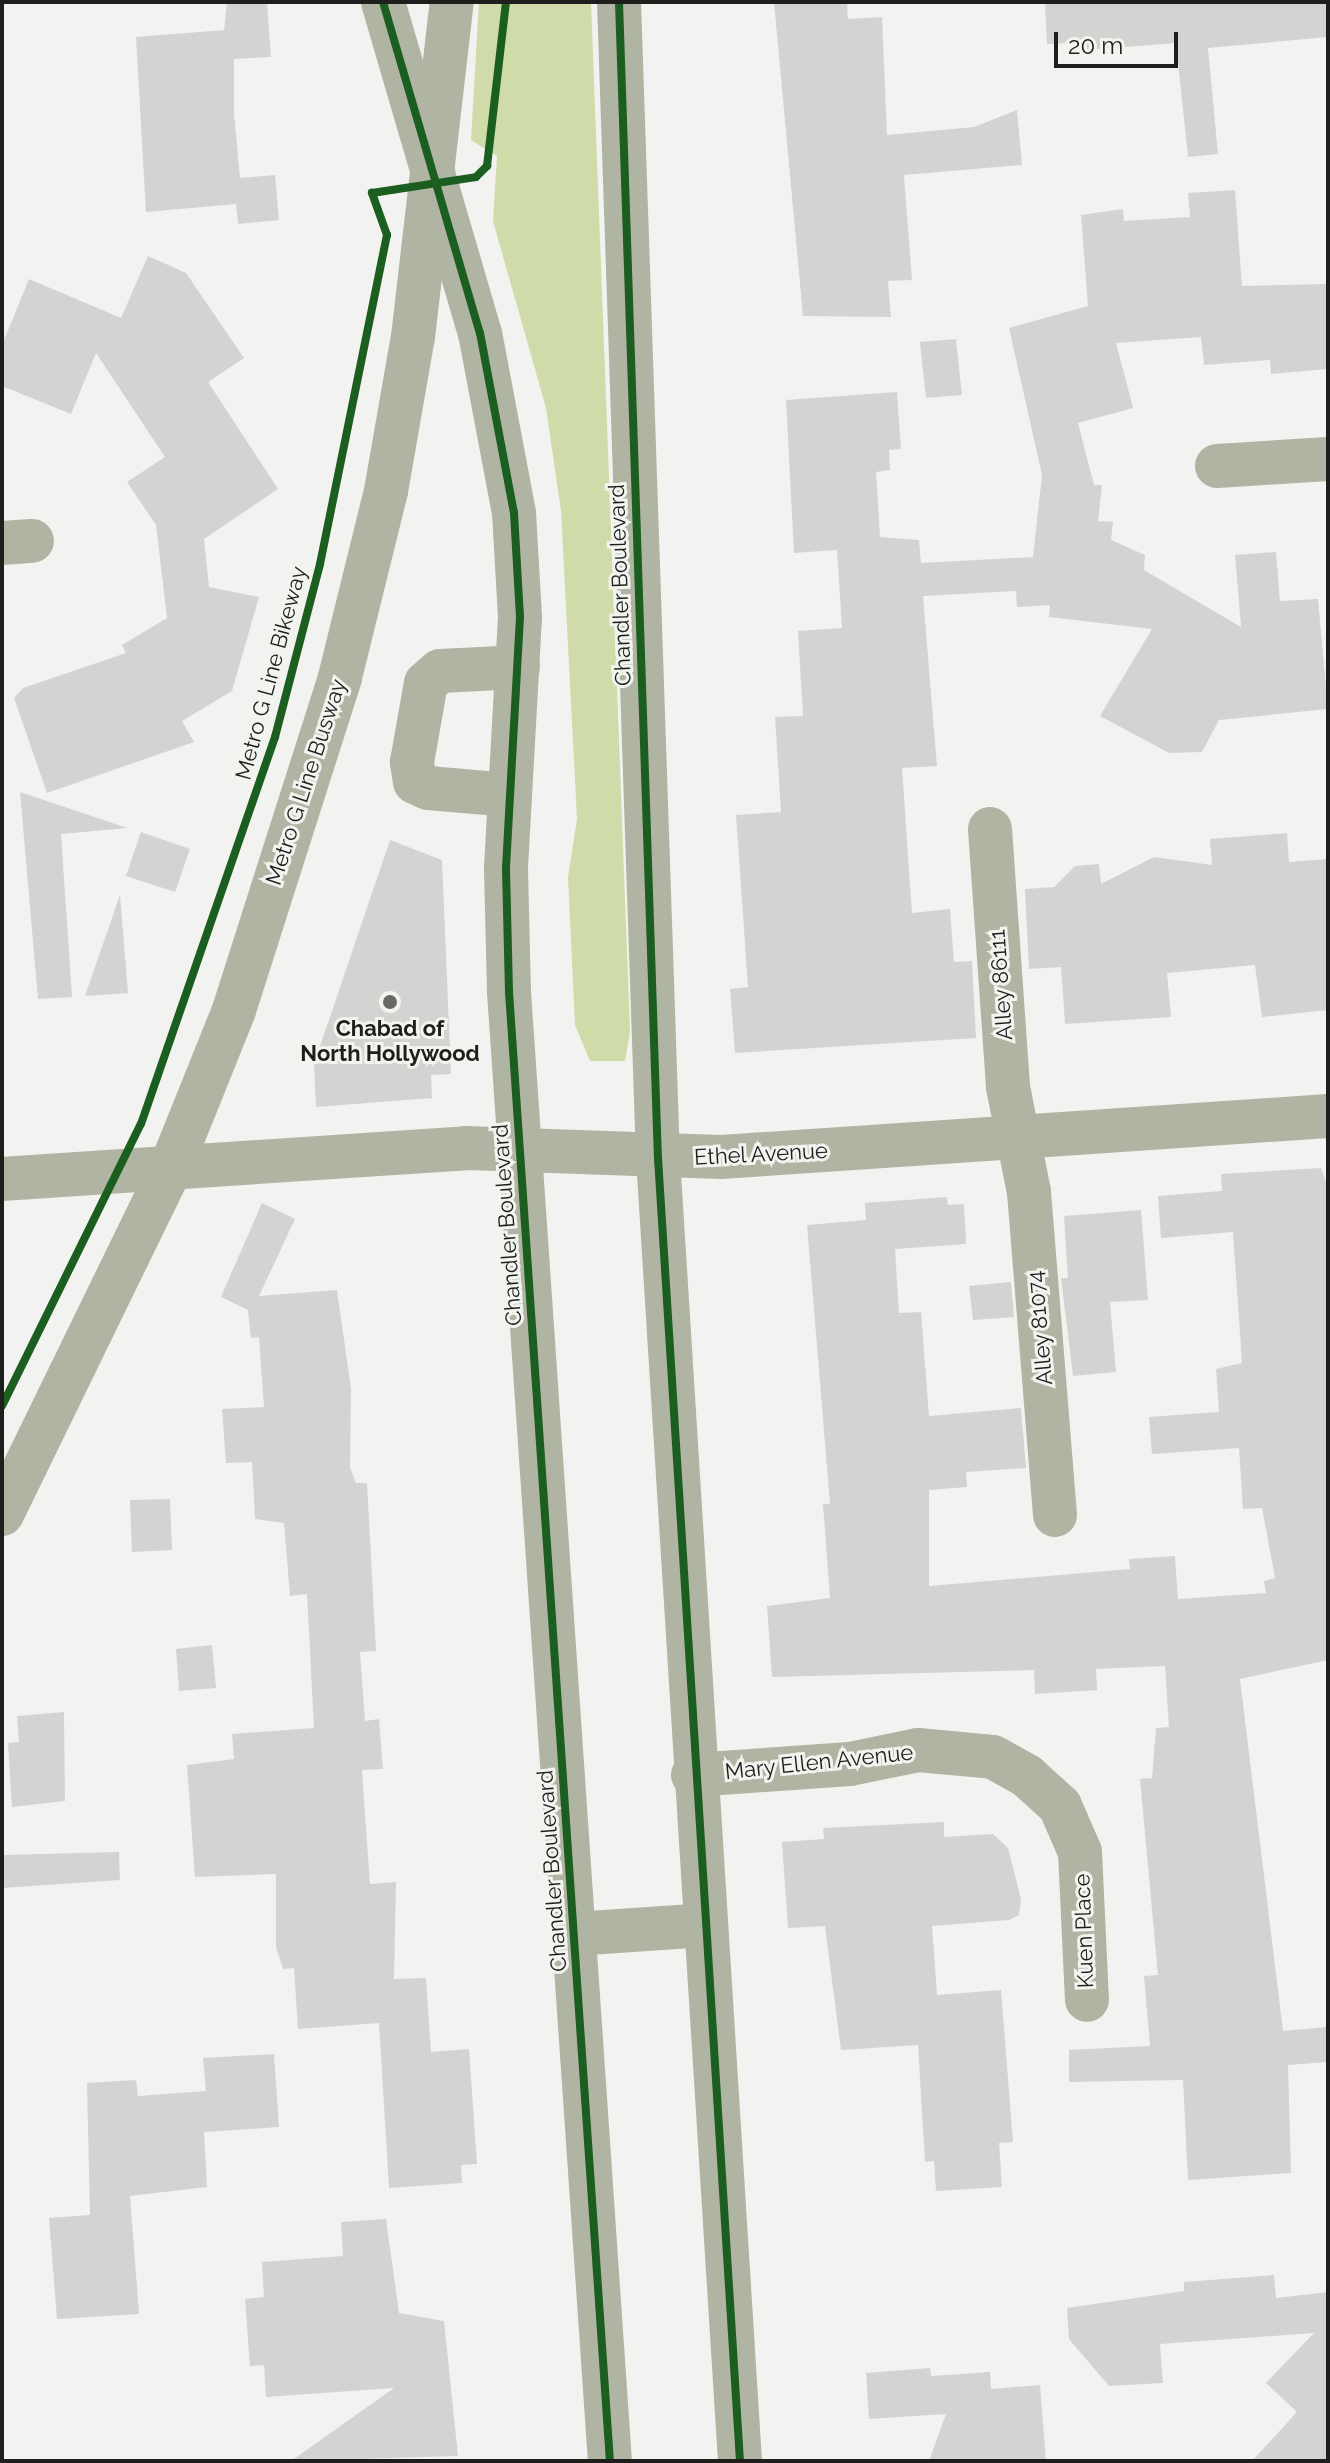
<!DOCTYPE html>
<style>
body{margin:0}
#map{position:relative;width:1330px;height:2463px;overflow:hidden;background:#f2f3f0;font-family:Raleway,sans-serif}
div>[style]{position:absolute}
.forest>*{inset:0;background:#cfdca9}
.building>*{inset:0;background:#d3d4d2}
.minor>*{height:44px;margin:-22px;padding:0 22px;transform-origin:22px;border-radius:22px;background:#b0b5a3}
.cycleway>*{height:8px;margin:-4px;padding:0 4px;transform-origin:4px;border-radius:4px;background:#1b5e20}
.dots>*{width:22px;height:22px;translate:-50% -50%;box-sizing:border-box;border:4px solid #f2f4ef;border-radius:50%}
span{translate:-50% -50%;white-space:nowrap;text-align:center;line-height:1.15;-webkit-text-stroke:6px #f2f4ef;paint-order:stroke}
.street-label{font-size:22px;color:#1e1f1d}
.poi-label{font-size:22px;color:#1e1f1d;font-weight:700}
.frame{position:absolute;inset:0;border:4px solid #1e1f1d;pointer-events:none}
.scale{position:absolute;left:1054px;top:32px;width:124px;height:36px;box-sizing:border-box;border:4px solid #1e1f1d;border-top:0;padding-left:10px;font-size:24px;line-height:28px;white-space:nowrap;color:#1e1f1d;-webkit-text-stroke:6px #f2f4ef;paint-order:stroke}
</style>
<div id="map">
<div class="forest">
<div style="clip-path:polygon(479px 2px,591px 2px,630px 1031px,625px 1061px,590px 1061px,575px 1025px,568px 877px,577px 819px,561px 511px,546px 408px,493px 221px,497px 156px,471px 140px)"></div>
</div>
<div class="building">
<div style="clip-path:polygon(227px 2px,267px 2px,271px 57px,234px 59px,234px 113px,240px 178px,275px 175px,279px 220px,238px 224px,236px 204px,146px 212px,136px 37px,224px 30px)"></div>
<div style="clip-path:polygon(774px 2px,847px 2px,848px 19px,882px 17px,887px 135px,974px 127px,1017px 110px,1022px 165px,904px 175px,912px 280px,888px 281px,891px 317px,803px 316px)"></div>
<div style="clip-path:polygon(1045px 2px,1328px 2px,1328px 37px,1208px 48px,1218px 154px,1188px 157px,1176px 43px,1086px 50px,1085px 42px,1047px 44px)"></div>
<div style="clip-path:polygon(1235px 190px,1242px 286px,1328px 284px,1328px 369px,1271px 374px,1270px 360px,1204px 365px,1201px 337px,1116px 343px,1133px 408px,1078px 423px,1094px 485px,1102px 485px,1098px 521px,1113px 522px,1111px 540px,1145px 555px,1144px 570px,1241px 627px,1235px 555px,1276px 552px,1280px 601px,1318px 599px,1328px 709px,1219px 720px,1202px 752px,1169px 753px,1100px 716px,1152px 629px,1049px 617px,1050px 605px,1017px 607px,1016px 591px,923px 596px,937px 766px,902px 768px,912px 913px,950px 909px,954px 962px,972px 961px,976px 1038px,735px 1053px,730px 989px,748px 987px,736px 815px,781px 812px,775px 717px,803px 716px,798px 631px,842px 628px,837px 550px,794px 553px,786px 400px,897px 392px,901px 449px,889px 450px,890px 470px,876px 472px,880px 537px,919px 540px,921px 563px,1033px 557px,1042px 475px,1009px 328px,1088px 306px,1081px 215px,1123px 209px,1124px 221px,1190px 217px,1188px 193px)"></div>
<div style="clip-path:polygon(148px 256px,186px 273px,244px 358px,208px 382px,278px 489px,204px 539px,209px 587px,259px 597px,232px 691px,182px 721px,194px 742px,47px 793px,14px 698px,23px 688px,126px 653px,122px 645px,167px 618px,156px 525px,127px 482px,165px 457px,96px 353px,71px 414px,2px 386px,2px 345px,29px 279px,121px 318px)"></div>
<div style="clip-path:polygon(956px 339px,962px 395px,926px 398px,920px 342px)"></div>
<div style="clip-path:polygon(20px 792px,127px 828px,61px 834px,72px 997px,38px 999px)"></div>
<div style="clip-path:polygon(141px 832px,190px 849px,175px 892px,126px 876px)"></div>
<div style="clip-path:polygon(1287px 833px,1289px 862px,1328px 859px,1328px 1010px,1262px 1017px,1255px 965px,1167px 973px,1171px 1017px,1065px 1024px,1061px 967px,1029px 969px,1025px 889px,1054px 887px,1075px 866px,1099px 864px,1101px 884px,1154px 857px,1212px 865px,1210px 839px)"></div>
<div style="clip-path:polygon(390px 840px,442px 860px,451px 1074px,431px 1075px,432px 1098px,316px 1107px,314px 1064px)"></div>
<div style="clip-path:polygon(120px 895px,128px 993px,85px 996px)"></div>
<div style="clip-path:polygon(1321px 1168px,1328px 1188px,1328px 1660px,1240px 1679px,1283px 2031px,1328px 2027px,1328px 2062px,1288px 2065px,1291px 2173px,1188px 2180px,1183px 2080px,1069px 2082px,1069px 2050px,1150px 2046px,1144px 1976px,1158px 1975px,1140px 1779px,1152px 1778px,1156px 1728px,1169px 1727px,1165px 1666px,1096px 1669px,1097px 1690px,1035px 1694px,1034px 1670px,772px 1677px,767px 1606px,830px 1598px,823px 1504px,830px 1504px,807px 1225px,866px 1220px,865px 1203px,947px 1197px,948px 1205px,964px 1204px,966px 1244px,895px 1249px,899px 1313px,921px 1312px,929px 1416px,1021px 1408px,1026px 1468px,966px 1472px,967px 1487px,929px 1490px,929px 1586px,1130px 1569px,1129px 1559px,1175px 1556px,1178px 1599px,1266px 1593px,1264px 1581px,1275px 1578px,1262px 1508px,1243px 1509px,1239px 1448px,1152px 1454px,1149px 1417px,1219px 1412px,1216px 1369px,1242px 1363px,1233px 1232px,1161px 1238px,1158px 1196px,1222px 1191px,1221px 1174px)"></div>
<div style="clip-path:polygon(262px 1203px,295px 1219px,259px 1296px,337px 1290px,351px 1389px,350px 1467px,356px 1483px,367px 1483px,376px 1651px,360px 1652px,365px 1721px,379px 1719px,383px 1769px,362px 1770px,370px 1884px,396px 1882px,394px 1979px,426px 1978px,431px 2052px,469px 2049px,477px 2164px,461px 2165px,462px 2183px,389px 2188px,379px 2023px,298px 2029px,294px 1968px,283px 1969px,276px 1947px,276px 1874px,195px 1877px,187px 1765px,234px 1759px,232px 1734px,314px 1728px,307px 1594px,290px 1596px,284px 1523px,255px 1519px,252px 1462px,226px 1463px,222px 1409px,264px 1407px,259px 1337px,251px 1338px,248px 1310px,221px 1297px)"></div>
<div style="clip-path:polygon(1141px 1210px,1148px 1300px,1110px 1302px,1116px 1372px,1073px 1376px,1061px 1278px,1068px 1278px,1064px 1216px)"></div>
<div style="clip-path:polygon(1011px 1282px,1014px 1317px,973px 1320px,969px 1286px)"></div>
<div style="clip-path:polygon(170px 1499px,172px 1550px,132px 1552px,130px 1500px)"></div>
<div style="clip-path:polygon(212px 1645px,216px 1688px,179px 1691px,176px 1649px)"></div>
<div style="clip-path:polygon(64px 1712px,65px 1801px,12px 1807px,8px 1743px,19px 1742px,17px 1716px)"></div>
<div style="clip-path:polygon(944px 1822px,944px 1837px,993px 1834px,1008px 1848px,1021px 1899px,1019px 1915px,1009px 1920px,932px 1926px,937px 1995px,1001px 1990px,1013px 2142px,999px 2143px,1002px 2187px,936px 2191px,934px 2161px,925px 2162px,918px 2045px,841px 2050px,825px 1926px,788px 1928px,782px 1842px,824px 1839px,823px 1828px)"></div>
<div style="clip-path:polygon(119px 1852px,120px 1880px,2px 1888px,2px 1855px)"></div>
<div style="clip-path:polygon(274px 2054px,279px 2127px,204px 2132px,207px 2187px,130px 2196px,139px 2314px,57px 2319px,49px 2218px,90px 2215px,87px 2083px,136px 2080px,138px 2096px,206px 2091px,203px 2058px)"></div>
<div style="clip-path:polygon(386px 2219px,399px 2313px,444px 2321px,458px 2456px,291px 2461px,394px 2388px,266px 2397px,264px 2365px,250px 2366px,245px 2299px,264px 2297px,262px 2262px,343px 2256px,341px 2222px)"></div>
<div style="clip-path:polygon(1274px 2275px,1276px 2298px,1328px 2292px,1328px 2461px,1252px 2461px,1297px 2412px,1266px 2383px,1314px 2333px,1160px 2344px,1163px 2383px,1109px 2386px,1069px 2339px,1067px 2308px,1184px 2291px,1184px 2282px)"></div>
<div style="clip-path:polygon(930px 2368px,931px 2376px,990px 2372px,991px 2389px,1040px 2385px,1046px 2461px,929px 2461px,946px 2414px,869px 2419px,866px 2373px)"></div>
</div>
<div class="minor">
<div style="left:383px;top:2px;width:345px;rotate:73.7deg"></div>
<div style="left:480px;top:333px;width:183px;rotate:79.3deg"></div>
<div style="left:514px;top:513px;width:104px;rotate:86.7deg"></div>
<div style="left:520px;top:617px;width:252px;rotate:93.2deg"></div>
<div style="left:506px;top:869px;width:123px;rotate:88.6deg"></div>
<div style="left:509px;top:992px;width:1472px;rotate:86.07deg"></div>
<div style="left:619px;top:2px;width:1157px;rotate:88.07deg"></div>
<div style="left:658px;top:1158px;width:1306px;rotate:86.4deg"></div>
<div style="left:1217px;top:466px;width:111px;rotate:-3.6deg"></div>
<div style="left:2px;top:543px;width:30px;rotate:-4deg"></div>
<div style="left:510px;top:795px;width:82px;rotate:-175.1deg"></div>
<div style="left:428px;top:788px;width:14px;rotate:-155deg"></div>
<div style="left:415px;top:782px;width:20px;rotate:-99deg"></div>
<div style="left:412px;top:762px;width:80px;rotate:-80deg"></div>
<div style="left:426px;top:683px;width:18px;rotate:-41deg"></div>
<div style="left:440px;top:671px;width:78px;rotate:-2.9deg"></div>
<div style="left:990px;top:829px;width:259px;rotate:86deg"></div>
<div style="left:1008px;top:1087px;width:107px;rotate:78.7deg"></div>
<div style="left:1029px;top:1192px;width:324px;rotate:85.4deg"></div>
<div style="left:2px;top:1179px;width:465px;rotate:-3.8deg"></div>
<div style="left:466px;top:1148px;width:255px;rotate:2deg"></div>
<div style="left:721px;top:1157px;width:608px;rotate:-3.86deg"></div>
<div style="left:2px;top:1514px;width:386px;rotate:-64deg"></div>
<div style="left:171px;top:1167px;width:169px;rotate:-68.1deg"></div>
<div style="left:234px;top:1010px;width:349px;rotate:-72.3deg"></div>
<div style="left:340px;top:677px;width:192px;rotate:-76.1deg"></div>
<div style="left:386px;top:491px;width:156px;rotate:-80.1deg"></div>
<div style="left:413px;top:337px;width:337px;rotate:-83.4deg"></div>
<div style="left:693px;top:1775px;width:157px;rotate:-4deg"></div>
<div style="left:850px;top:1764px;width:69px;rotate:-11.6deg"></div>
<div style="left:918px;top:1750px;width:75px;rotate:5.3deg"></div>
<div style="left:993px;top:1757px;width:39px;rotate:29deg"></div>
<div style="left:1027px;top:1776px;width:45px;rotate:42.3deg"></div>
<div style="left:1060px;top:1806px;width:50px;rotate:66.5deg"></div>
<div style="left:1080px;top:1852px;width:148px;rotate:87.3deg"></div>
<div style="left:574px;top:1934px;width:131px;rotate:-3.9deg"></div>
</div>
<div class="cycleway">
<div style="left:383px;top:2px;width:345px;rotate:73.7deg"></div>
<div style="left:480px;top:333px;width:183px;rotate:79.3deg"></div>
<div style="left:514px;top:513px;width:104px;rotate:86.7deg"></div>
<div style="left:520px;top:617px;width:252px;rotate:93.2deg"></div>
<div style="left:506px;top:869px;width:123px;rotate:88.6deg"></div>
<div style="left:509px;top:992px;width:1472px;rotate:86.07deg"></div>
<div style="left:619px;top:2px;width:1157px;rotate:88.07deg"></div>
<div style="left:658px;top:1158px;width:1306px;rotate:86.4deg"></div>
<div style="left:2px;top:1406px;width:314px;rotate:-63.8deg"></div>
<div style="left:141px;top:1124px;width:410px;rotate:-70.9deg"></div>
<div style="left:275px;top:737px;width:179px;rotate:-75.4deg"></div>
<div style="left:320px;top:564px;width:336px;rotate:-78.5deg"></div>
<div style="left:387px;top:235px;width:45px;rotate:-109.7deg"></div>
<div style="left:372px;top:193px;width:105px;rotate:-8.7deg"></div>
<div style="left:476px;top:177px;width:16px;rotate:-45deg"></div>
<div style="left:487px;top:166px;width:165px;rotate:-83.4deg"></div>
</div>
<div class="dots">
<div style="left:390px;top:1002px;background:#686967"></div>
</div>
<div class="street-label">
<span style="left:620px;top:585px;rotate:-92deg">Chandler Boulevard</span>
<span style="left:271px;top:673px;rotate:-75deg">Metro G Line Bikeway</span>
<span style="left:306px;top:782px;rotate:-72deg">Metro G Line Busway</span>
<span style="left:1001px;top:985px;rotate:-94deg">Alley 86111</span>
<span style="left:761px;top:1154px;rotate:-3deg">Ethel Avenue</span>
<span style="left:507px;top:1225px;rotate:-94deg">Chandler Boulevard</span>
<span style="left:1040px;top:1328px;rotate:-95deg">Alley 81074</span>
<span style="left:819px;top:1762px;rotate:-6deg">Mary Ellen Avenue</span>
<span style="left:552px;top:1871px;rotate:-94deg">Chandler Boulevard</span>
<span style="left:1084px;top:1931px;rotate:-92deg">Kuen Place</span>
</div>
<div class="poi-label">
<span style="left:390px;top:1041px">Chabad of<br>North Hollywood</span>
</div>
<div class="frame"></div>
<div class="scale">20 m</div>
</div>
